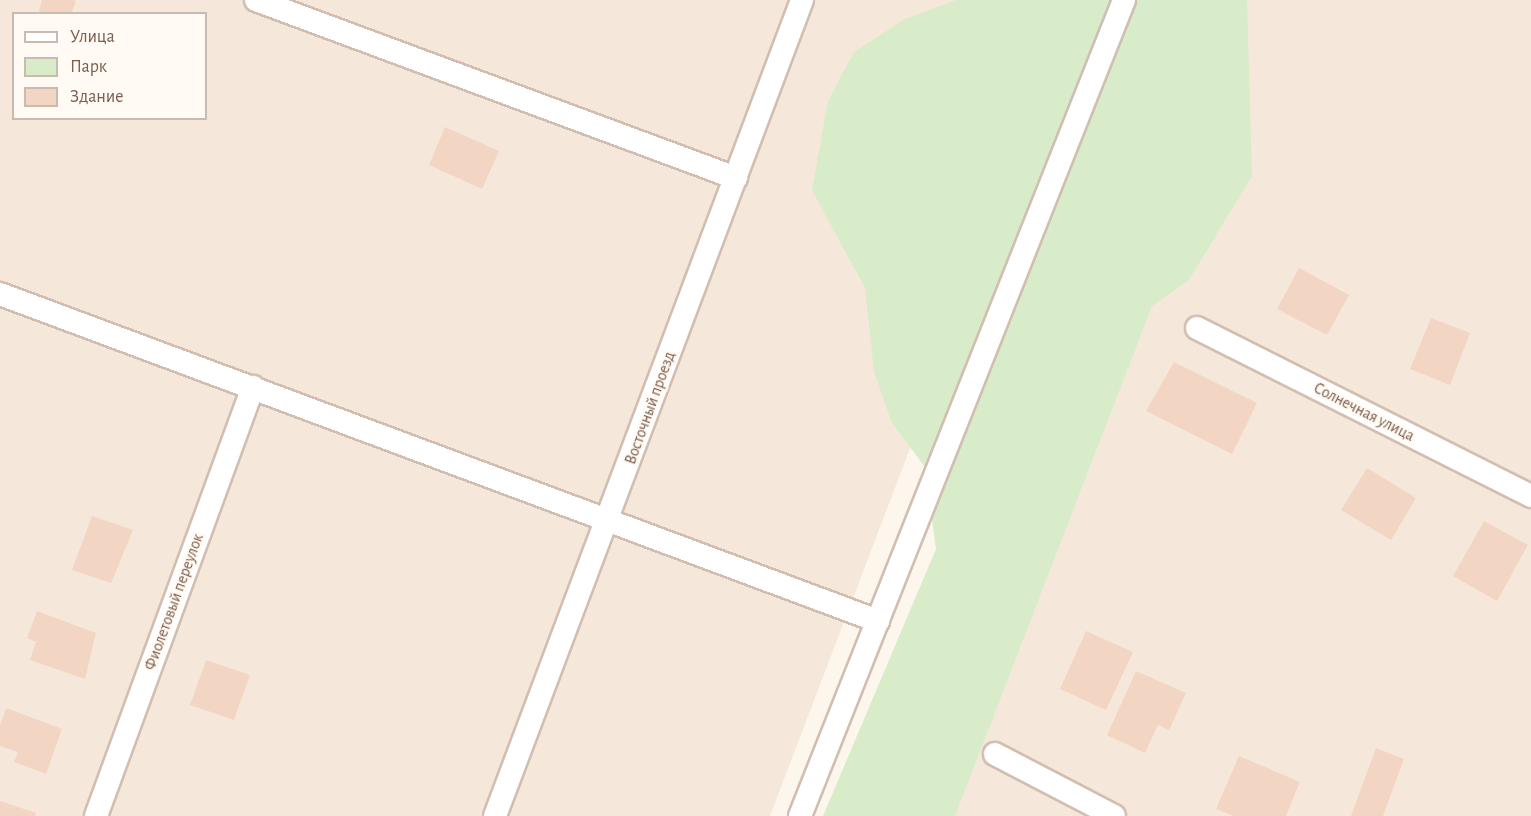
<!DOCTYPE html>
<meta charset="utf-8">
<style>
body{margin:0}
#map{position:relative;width:1531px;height:816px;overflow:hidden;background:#fdf6ec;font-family:"Alegreya Sans",sans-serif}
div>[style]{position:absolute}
.residential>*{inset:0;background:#f5e8da}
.green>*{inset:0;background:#d8ecc9}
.building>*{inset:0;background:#f3d5c3}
.roads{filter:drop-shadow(2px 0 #d1beb0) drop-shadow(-2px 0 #d1beb0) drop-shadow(0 2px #d1beb0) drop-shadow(0 -2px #d1beb0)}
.minor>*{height:22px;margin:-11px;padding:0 11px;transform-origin:11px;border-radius:11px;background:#fff}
span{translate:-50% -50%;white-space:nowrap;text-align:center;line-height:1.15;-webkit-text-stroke:5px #fffaf3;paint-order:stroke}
.street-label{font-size:16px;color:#7a5c4d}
.legend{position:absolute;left:12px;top:12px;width:195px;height:108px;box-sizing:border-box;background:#fffaf3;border:2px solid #cabbb1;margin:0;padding:8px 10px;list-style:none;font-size:18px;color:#7a5c4d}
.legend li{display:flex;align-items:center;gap:12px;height:30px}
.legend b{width:30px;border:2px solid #cabbb1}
</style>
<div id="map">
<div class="residential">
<div style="clip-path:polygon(evenodd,0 0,1081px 0,770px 816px,0 816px,0 0,14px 14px,206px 14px,206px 118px,14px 118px,14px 14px)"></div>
<div style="clip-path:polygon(1178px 0,1531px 0,1531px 816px,873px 816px)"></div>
</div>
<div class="green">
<div style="clip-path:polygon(956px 0,1247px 0,1252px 176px,1189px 280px,1152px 306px,955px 816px,823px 816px,936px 549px,925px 467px,892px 423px,874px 372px,865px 288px,812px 190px,828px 101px,854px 52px,905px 19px)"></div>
</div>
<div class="building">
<div style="clip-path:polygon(42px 0,73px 0,76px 1px,71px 14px,38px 14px)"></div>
<div style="clip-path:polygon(445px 127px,499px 151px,482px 189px,429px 165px)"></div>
<div style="clip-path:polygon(1299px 268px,1349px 295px,1327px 335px,1277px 309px)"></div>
<div style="clip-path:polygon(1431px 318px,1470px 333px,1450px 385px,1410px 369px)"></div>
<div style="clip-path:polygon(1174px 362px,1257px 403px,1232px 454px,1146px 411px)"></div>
<div style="clip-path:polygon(1367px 468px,1416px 498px,1391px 540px,1341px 510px)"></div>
<div style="clip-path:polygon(92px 516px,133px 530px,111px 583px,72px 570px)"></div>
<div style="clip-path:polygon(1484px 521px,1528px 545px,1497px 601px,1453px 576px)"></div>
<div style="clip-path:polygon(37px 611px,96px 633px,85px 679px,30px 660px,36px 642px,27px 638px)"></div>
<div style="clip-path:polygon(1086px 631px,1133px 652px,1106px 710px,1060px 689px)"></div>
<div style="clip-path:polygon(206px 660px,250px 675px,234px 720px,190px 705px)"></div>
<div style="clip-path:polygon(1136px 671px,1186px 693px,1169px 730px,1158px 725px,1145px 753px,1107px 735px)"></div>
<div style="clip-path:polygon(6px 708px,62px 729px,46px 774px,14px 762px,18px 752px,0 746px,0 725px)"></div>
<div style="clip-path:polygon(1376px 748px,1404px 759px,1383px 816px,1351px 816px)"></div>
<div style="clip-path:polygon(1239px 756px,1300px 782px,1286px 816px,1234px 816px,1216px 809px)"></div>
<div style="clip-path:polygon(0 801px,36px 813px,35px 816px,0 816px)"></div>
</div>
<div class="roads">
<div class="minor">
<div style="left:256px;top:0;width:512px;rotate:20.35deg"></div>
<div style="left:0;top:294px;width:937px;rotate:20.43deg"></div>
<div style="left:1197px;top:328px;width:374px;rotate:26.7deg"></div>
<div style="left:995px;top:754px;width:134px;rotate:27.5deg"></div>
<div style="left:96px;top:816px;width:457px;rotate:-69.9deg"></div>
<div style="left:495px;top:816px;width:872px;rotate:-69.38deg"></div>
<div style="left:800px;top:816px;width:878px;rotate:-68.34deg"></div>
</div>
</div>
<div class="street-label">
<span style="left:650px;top:408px;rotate:-70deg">Восточный проезд</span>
<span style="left:1364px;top:412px;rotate:27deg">Солнечная улица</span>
<span style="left:174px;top:602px;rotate:-70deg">Фиолетовый переулок</span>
</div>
<ul class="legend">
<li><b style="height:8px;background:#fff"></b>Улица</li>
<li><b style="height:16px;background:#d8ecc9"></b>Парк</li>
<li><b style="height:16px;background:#f3d5c3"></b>Здание</li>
</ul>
</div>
